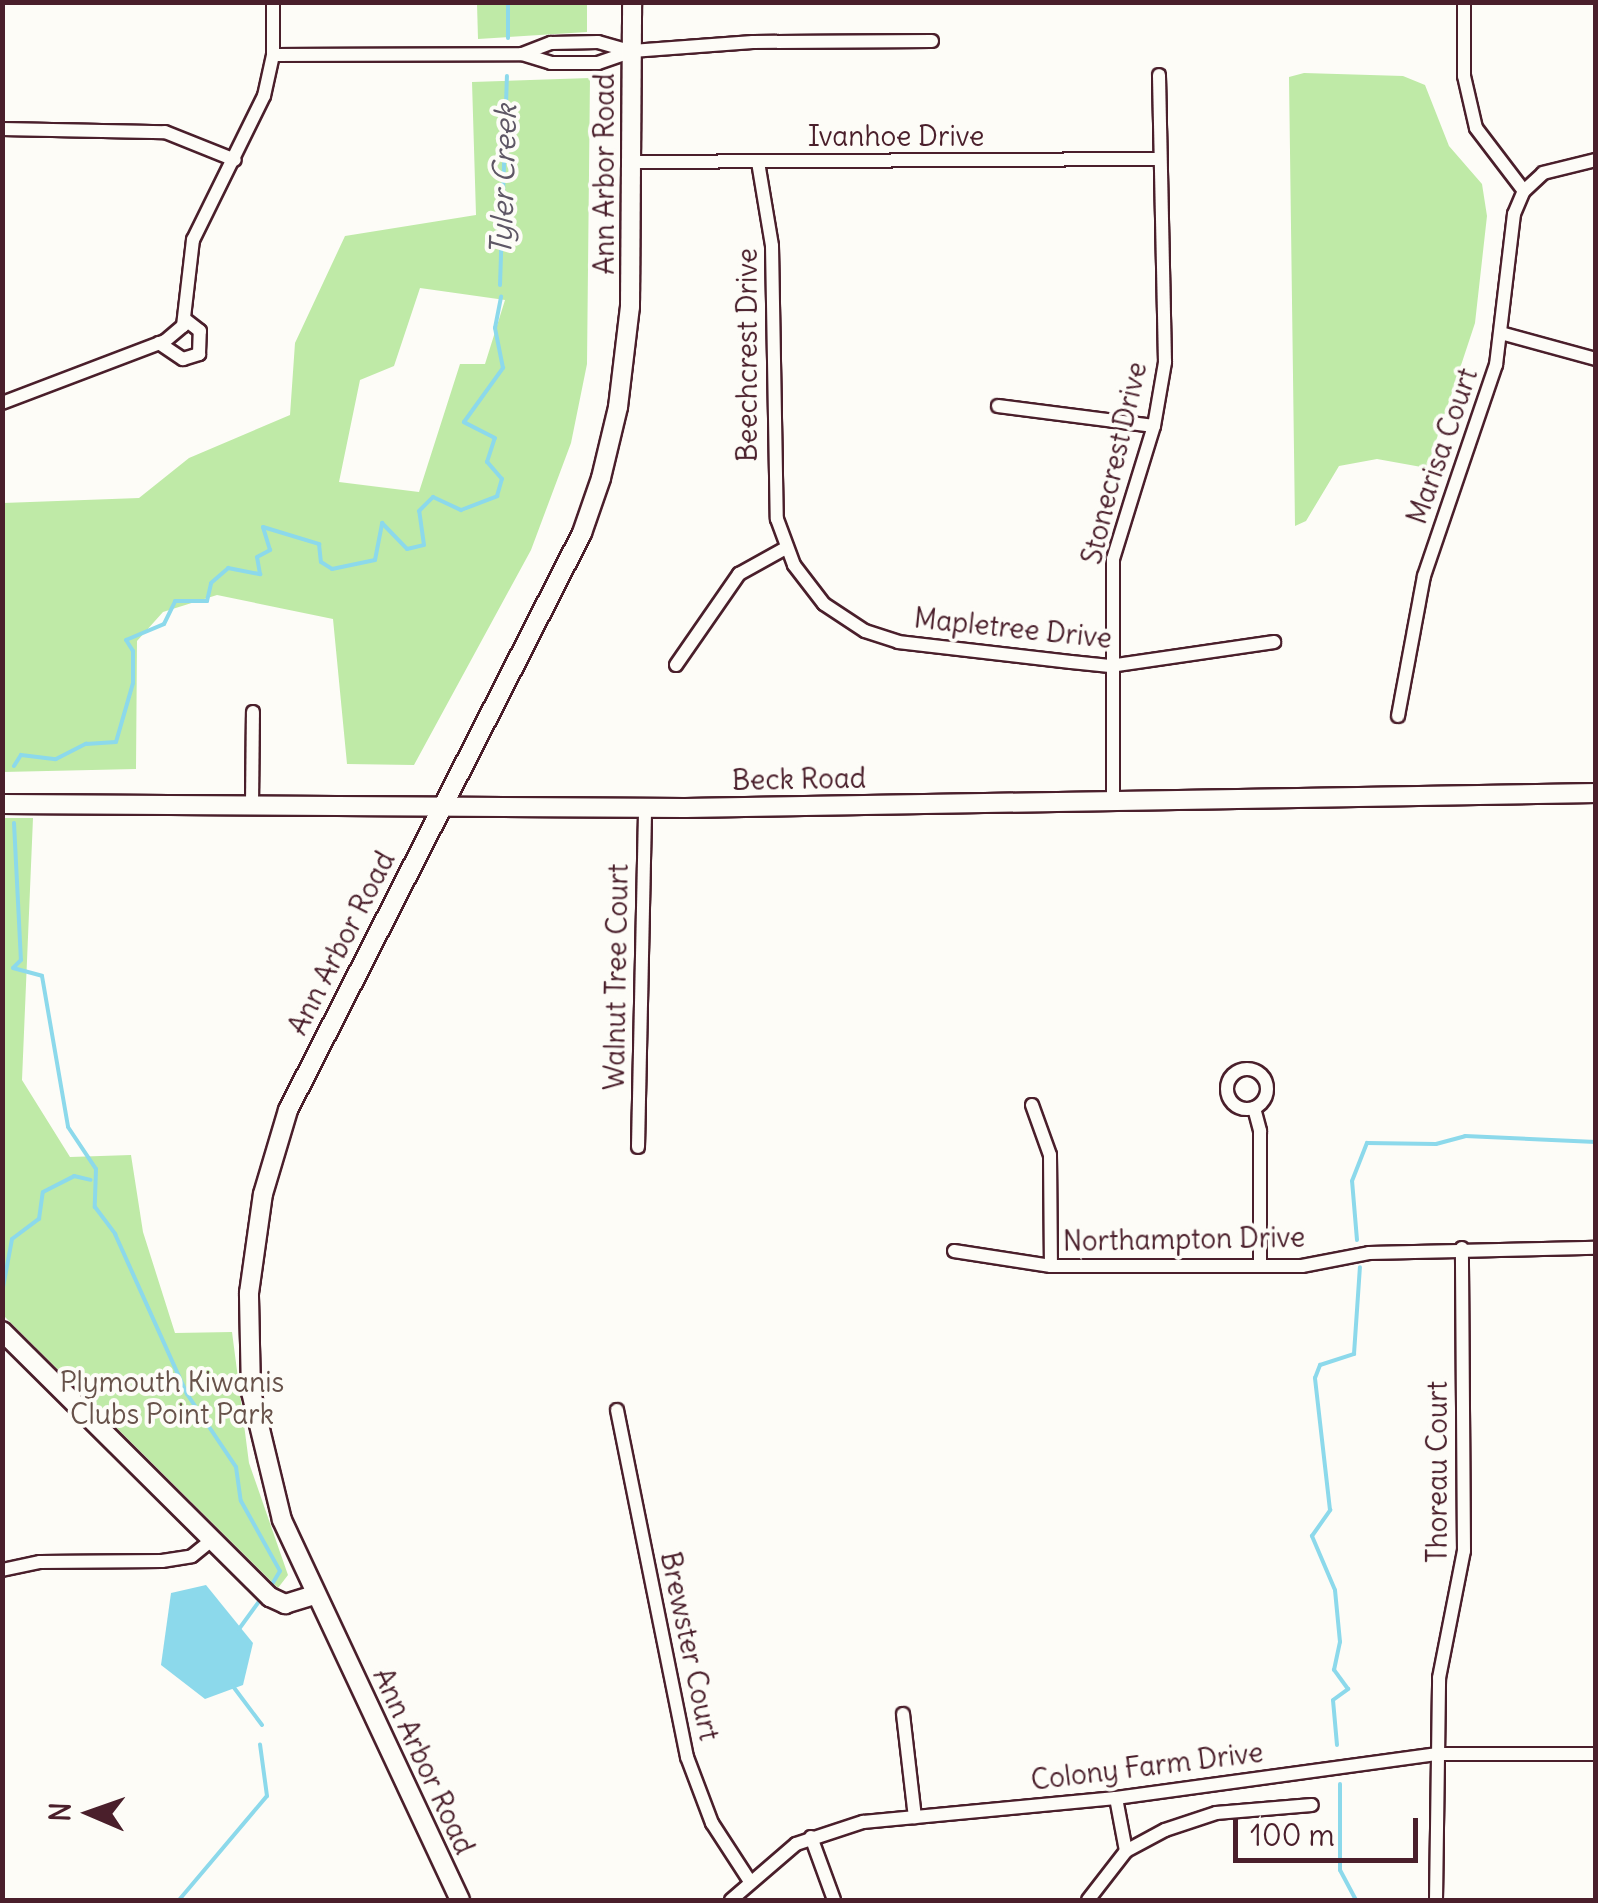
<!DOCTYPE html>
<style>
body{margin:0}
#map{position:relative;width:1598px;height:1903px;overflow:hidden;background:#fdfcf7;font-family:Delius,sans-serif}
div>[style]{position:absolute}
.green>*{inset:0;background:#bfeaa7}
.water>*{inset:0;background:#8cd9eb}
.stream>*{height:4px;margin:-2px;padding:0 2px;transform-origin:2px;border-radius:2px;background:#8cd9eb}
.roads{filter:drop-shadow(2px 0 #4a1f2b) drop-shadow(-2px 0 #4a1f2b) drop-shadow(0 2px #4a1f2b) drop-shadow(0 -2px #4a1f2b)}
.street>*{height:12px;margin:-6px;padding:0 6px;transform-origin:6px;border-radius:6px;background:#fdfcf7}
.street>.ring{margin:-6px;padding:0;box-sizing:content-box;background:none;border:12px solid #fdfcf7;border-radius:50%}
.secondary>*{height:18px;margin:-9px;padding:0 9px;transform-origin:9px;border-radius:9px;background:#fdfcf7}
span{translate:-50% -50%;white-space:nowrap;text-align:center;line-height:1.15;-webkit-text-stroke:8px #fdfcf7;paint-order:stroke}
.street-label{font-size:28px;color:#4a1f2b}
.park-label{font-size:28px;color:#67524a}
.water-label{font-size:30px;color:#5e5765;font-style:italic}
.frame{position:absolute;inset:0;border:5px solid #4a1f2b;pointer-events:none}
.north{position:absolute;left:40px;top:1763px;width:100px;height:100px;-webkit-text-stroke:8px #fdfcf7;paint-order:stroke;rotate:272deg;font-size:28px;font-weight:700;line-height:40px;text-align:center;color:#4a1f2b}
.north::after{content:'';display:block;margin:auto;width:35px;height:45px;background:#4a1f2b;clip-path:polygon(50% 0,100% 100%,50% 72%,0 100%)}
.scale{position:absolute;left:1233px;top:1818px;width:185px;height:45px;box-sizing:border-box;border:5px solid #4a1f2b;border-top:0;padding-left:12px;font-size:30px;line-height:35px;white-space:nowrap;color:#4a1f2b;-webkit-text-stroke:8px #fdfcf7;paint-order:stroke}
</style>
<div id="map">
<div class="green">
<div style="clip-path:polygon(477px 3px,587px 3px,587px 32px,478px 39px)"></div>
<div style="clip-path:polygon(1304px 73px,1403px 76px,1425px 85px,1449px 146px,1482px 184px,1487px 216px,1475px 323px,1427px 468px,1377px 459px,1339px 466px,1306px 521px,1295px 526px,1289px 77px)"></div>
<div style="clip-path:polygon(evenodd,590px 78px,587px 364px,571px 443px,531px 550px,414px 765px,347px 764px,333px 619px,217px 595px,163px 612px,137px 641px,136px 769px,3px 772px,3px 503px,139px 498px,189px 458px,290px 415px,295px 343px,345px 236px,476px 215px,472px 82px,590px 78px,420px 288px,505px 300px,485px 364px,460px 364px,419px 492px,339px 482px,360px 380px,394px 366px,420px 288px)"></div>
<div style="clip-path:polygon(2px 818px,33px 818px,22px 1080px,70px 1157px,131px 1155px,143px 1232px,175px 1333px,232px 1332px,249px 1463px,288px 1575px,278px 1588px,3px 1315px)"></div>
</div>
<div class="water">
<div style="clip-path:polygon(206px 1585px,253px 1643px,243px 1685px,205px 1699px,161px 1665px,171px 1593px)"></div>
</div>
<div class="stream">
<div style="left:508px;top:38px;width:36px;rotate:-90deg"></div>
<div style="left:500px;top:285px;width:209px;rotate:-88.1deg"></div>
<div style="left:14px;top:766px;width:13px;rotate:-58deg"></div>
<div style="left:21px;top:755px;width:35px;rotate:7deg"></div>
<div style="left:56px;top:759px;width:34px;rotate:-27deg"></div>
<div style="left:86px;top:744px;width:30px;rotate:-4deg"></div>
<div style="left:116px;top:742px;width:61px;rotate:-73.9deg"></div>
<div style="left:133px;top:683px;width:32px;rotate:-90deg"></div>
<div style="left:133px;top:651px;width:13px;rotate:-122deg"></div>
<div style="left:126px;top:640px;width:41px;rotate:-22.8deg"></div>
<div style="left:164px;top:624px;width:25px;rotate:-64deg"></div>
<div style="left:175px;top:601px;width:32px"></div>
<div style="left:207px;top:601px;width:18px;rotate:-77deg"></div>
<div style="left:211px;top:583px;width:23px;rotate:-41deg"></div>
<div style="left:228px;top:568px;width:33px;rotate:11deg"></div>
<div style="left:260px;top:574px;width:17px;rotate:-100deg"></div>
<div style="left:257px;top:557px;width:15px;rotate:-28deg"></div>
<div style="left:270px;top:550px;width:24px;rotate:-107deg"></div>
<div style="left:263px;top:527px;width:59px;rotate:16.9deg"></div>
<div style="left:319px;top:544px;width:18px;rotate:84deg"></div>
<div style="left:321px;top:562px;width:13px;rotate:32deg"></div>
<div style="left:332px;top:569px;width:44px;rotate:-11.8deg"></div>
<div style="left:375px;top:560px;width:38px;rotate:-79deg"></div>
<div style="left:382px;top:523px;width:36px;rotate:46deg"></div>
<div style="left:407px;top:549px;width:17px;rotate:-13deg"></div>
<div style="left:424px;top:545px;width:34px;rotate:-98deg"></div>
<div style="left:419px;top:511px;width:20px;rotate:-45deg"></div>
<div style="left:433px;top:497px;width:31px;rotate:25deg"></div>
<div style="left:461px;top:510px;width:39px;rotate:-21deg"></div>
<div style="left:497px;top:496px;width:18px;rotate:-74deg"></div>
<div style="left:502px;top:479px;width:23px;rotate:-131deg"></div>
<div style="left:487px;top:462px;width:25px;rotate:-72deg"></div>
<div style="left:495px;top:438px;width:35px;rotate:-153deg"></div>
<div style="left:464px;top:422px;width:67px;rotate:-54.2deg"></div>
<div style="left:503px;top:368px;width:41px;rotate:-101.3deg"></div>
<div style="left:495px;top:328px;width:32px;rotate:-79deg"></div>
<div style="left:14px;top:823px;width:137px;rotate:87.1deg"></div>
<div style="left:21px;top:960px;width:11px;rotate:135deg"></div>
<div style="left:13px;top:968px;width:30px;rotate:15deg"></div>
<div style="left:42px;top:976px;width:153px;rotate:80.2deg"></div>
<div style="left:68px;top:1127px;width:50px;rotate:56.3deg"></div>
<div style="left:96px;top:1169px;width:38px;rotate:92deg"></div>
<div style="left:95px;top:1207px;width:34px;rotate:53deg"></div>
<div style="left:115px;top:1234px;width:175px;rotate:65.8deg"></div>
<div style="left:187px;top:1394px;width:88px;rotate:56.1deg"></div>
<div style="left:236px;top:1467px;width:34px;rotate:82deg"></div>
<div style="left:241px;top:1501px;width:80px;rotate:60.9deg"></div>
<div style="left:280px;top:1571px;width:21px;rotate:121deg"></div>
<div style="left:1357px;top:1240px;width:59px;rotate:-94.8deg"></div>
<div style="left:1352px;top:1181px;width:41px;rotate:-68.5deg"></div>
<div style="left:1367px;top:1143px;width:69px;rotate:0.8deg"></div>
<div style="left:1436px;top:1144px;width:30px;rotate:-15deg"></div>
<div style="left:1465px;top:1136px;width:131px;rotate:2.6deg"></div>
<div style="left:2px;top:1293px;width:55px;rotate:-79.5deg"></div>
<div style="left:12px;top:1239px;width:34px;rotate:-37deg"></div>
<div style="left:39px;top:1219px;width:27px;rotate:-82deg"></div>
<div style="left:43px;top:1192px;width:35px;rotate:-27deg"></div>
<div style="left:74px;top:1176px;width:17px;rotate:13deg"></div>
<div style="left:239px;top:1629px;width:41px;rotate:-54deg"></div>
<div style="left:232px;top:1685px;width:50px;rotate:53.1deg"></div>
<div style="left:1337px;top:1745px;width:45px;rotate:-95.1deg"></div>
<div style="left:1333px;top:1700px;width:19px;rotate:-36deg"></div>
<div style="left:1348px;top:1689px;width:24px;rotate:-126deg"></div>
<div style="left:1334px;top:1670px;width:29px;rotate:-78deg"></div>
<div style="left:1340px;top:1642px;width:52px;rotate:-95.5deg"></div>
<div style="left:1335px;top:1590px;width:59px;rotate:-113.1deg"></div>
<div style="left:1312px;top:1536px;width:32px;rotate:-55deg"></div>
<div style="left:1330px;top:1510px;width:133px;rotate:-96.5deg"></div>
<div style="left:1315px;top:1378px;width:14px;rotate:-69deg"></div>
<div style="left:1320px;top:1365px;width:36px;rotate:-18deg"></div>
<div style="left:1354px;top:1354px;width:87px;rotate:-86.1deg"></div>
<div style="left:1340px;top:1784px;width:86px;rotate:90deg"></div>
<div style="left:1340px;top:1870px;width:34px;rotate:62deg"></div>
<div style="left:179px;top:1900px;width:136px;rotate:-49.8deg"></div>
<div style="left:267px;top:1796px;width:52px;rotate:-97.7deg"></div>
</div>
<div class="roads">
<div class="street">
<div style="left:1464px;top:2px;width:74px;rotate:90deg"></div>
<div style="left:1464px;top:76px;width:53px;rotate:77deg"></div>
<div style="left:1476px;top:128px;width:79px;rotate:52.7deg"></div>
<div style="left:522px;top:54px;width:31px;rotate:-21deg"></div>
<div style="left:551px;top:43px;width:47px;rotate:-1.2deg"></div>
<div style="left:598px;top:42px;width:33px;rotate:16deg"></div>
<div style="left:273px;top:55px;width:249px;rotate:-0.2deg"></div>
<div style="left:522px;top:54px;width:30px;rotate:17deg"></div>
<div style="left:551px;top:63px;width:47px"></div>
<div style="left:598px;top:63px;width:36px;rotate:-19deg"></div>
<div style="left:632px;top:51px;width:121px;rotate:-4.3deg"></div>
<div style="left:753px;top:42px;width:179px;rotate:-0.3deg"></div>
<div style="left:2px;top:129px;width:163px;rotate:1.1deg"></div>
<div style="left:165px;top:132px;width:75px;rotate:21.8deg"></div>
<div style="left:632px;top:162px;width:527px;rotate:-0.33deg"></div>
<div style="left:758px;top:162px;width:85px;rotate:80.5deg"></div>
<div style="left:772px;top:246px;width:273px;rotate:89deg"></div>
<div style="left:777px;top:519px;width:49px;rotate:69.7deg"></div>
<div style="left:794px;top:565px;width:49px;rotate:52.4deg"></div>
<div style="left:824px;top:604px;width:49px;rotate:33.4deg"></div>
<div style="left:865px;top:631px;width:35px;rotate:18deg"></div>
<div style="left:898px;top:642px;width:174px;rotate:6.6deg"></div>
<div style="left:1071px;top:662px;width:39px;rotate:6deg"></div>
<div style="left:1110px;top:666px;width:166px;rotate:-8.3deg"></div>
<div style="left:1501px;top:333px;width:98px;rotate:15.3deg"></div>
<div style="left:159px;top:343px;width:29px;rotate:34deg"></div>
<div style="left:183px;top:359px;width:17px;rotate:-17deg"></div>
<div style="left:199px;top:354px;width:23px;rotate:-88deg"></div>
<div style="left:200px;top:331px;width:18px;rotate:-142deg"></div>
<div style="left:2px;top:403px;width:174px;rotate:-20.8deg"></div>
<div style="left:165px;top:341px;width:23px;rotate:-40deg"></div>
<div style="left:183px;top:326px;width:87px;rotate:-83.4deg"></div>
<div style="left:193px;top:240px;width:161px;rotate:-63.8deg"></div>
<div style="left:264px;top:96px;width:42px;rotate:-77.6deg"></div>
<div style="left:273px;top:55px;width:53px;rotate:-90deg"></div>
<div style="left:998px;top:406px;width:157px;rotate:7.3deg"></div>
<div style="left:676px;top:665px;width:111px;rotate:-55.3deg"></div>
<div style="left:739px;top:574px;width:54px;rotate:-29deg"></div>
<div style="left:1398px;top:716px;width:142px;rotate:-79.5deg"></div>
<div style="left:1424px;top:576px;width:223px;rotate:-71.2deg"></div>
<div style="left:1496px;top:365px;width:152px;rotate:-83.2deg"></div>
<div style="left:1514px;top:214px;width:25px;rotate:-67deg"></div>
<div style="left:1524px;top:191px;width:26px;rotate:-43deg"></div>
<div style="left:1543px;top:173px;width:55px;rotate:-13.8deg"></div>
<div style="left:1113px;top:802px;width:243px;rotate:-90deg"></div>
<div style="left:1113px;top:559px;width:139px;rotate:-72.9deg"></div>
<div style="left:1154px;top:426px;width:65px;rotate:-80.2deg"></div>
<div style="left:1165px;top:362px;width:287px;rotate:-91.2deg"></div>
<div style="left:252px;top:804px;width:92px;rotate:-89.4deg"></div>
<div class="ring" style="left:1227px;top:1069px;width:28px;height:28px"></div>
<div style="left:1032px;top:1105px;width:53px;rotate:70.2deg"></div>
<div style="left:1050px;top:1155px;width:111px;rotate:89.5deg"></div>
<div style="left:1254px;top:1108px;width:24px;rotate:75deg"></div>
<div style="left:1260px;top:1131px;width:134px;rotate:90deg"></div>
<div style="left:638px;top:1147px;width:339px;rotate:-88.8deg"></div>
<div style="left:954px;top:1251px;width:98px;rotate:8.8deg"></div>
<div style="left:1051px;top:1266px;width:251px"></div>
<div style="left:1302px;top:1266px;width:68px;rotate:-11deg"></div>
<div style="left:1369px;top:1253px;width:227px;rotate:-1.3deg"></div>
<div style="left:617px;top:1410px;width:354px;rotate:78.6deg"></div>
<div style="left:687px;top:1757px;width:71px;rotate:69.3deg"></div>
<div style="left:712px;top:1823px;width:68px;rotate:57deg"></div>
<div style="left:2px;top:1570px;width:39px;rotate:-12deg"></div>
<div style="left:40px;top:1562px;width:122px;rotate:-0.5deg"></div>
<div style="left:162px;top:1561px;width:30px;rotate:-9deg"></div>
<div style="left:192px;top:1556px;width:26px;rotate:-39deg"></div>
<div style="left:903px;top:1714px;width:104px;rotate:83.4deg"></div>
<div style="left:1116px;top:1798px;width:54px;rotate:79.3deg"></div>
<div style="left:811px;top:1837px;width:67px;rotate:69.9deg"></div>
<div style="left:731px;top:1900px;width:86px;rotate:-40.7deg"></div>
<div style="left:796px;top:1844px;width:71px;rotate:-18.2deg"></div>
<div style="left:863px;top:1822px;width:254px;rotate:-5.4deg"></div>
<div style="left:1116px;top:1798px;width:323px;rotate:-7.8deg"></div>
<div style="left:1436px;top:1754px;width:160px"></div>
<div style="left:1088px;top:1900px;width:62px;rotate:-52.2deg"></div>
<div style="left:1126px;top:1851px;width:44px;rotate:-28.3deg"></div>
<div style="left:1165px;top:1830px;width:54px;rotate:-18.4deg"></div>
<div style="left:1216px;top:1813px;width:96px;rotate:-4.8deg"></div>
<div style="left:1436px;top:1900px;width:222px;rotate:-89.2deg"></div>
<div style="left:1439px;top:1678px;width:129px;rotate:-78.9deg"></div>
<div style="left:1464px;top:1551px;width:303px;rotate:-90.4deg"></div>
</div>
<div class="secondary">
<div style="left:2px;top:804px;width:683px;rotate:0.34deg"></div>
<div style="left:685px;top:808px;width:911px;rotate:-0.94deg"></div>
<div style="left:2px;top:1331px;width:378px;rotate:44.8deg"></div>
<div style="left:270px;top:1597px;width:17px;rotate:25deg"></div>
<div style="left:285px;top:1604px;width:31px;rotate:-17deg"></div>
<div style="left:460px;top:1900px;width:420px;rotate:-115.1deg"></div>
<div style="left:282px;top:1520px;width:132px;rotate:-103.6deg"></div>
<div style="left:251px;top:1392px;width:99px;rotate:-91.2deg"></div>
<div style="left:249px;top:1293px;width:100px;rotate:-82deg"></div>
<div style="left:263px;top:1194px;width:88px;rotate:-73.4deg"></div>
<div style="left:288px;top:1110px;width:648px;rotate:-63deg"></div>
<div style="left:582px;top:533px;width:58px;rotate:-70.9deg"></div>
<div style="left:601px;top:478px;width:73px;rotate:-76.5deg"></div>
<div style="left:618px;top:407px;width:101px;rotate:-83.2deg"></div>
<div style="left:630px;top:307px;width:305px;rotate:-89.6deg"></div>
</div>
</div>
<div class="street-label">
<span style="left:896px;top:136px">Ivanhoe Drive</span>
<span style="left:604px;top:174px;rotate:-90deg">Ann Arbor Road</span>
<span style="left:747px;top:355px;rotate:-90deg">Beechcrest Drive</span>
<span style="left:1442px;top:446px;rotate:-71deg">Marisa Court</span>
<span style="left:1114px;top:463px;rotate:-77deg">Stonecrest Drive</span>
<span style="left:1013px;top:628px;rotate:6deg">Mapletree Drive</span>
<span style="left:799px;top:779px;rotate:-1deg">Beck Road</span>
<span style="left:341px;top:943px;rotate:-63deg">Ann Arbor Road</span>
<span style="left:616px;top:977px;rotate:-89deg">Walnut Tree Court</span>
<span style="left:1184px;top:1239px;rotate:-1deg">Northampton Drive</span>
<span style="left:1437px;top:1472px;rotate:-90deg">Thoreau Court</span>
<span style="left:690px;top:1646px;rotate:78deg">Brewster Court</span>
<span style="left:424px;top:1761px;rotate:65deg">Ann Arbor Road</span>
<span style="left:1147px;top:1766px;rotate:-7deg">Colony Farm Drive</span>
</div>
<div class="park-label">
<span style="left:172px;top:1398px">Plymouth Kiwanis<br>Clubs Point Park</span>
</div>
<div class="water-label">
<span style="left:503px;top:180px;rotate:-88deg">Tyler Creek</span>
</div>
<div class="frame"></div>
<div class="north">N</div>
<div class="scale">100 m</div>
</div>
